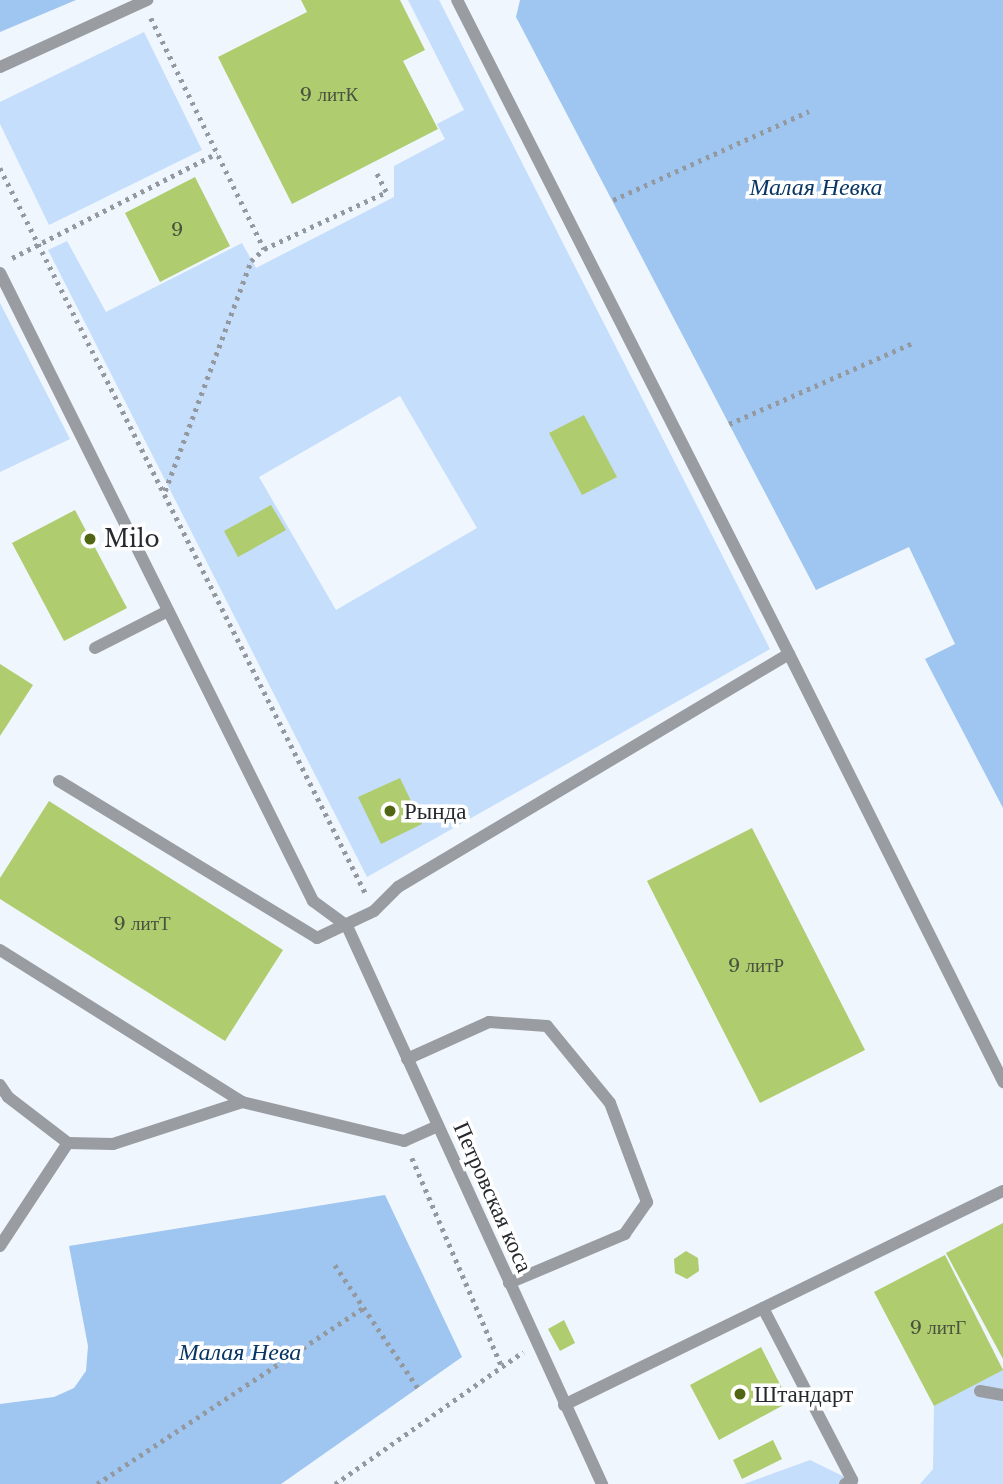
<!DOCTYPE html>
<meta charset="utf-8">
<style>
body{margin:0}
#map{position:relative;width:1003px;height:1484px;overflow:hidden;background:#eff6fd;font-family:"Libre Baskerville",serif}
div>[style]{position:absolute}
.green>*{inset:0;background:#c5defc}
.water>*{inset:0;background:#9fc5f1}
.building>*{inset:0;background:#afcc6f}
.path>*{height:4.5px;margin-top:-2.25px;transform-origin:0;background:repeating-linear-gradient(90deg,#94999f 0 3.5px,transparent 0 8.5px)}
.service>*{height:12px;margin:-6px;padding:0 6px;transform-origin:6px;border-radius:6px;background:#999da2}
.dots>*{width:19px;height:19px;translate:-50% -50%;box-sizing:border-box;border:4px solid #fff;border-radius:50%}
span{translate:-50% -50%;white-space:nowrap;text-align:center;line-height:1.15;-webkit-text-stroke:7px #fff;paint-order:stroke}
.number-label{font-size:19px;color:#48523e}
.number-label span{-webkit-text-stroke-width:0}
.poi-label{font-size:23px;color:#262a2e}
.left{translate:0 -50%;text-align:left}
.street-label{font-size:23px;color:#262a2e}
.water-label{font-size:24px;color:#093765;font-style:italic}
</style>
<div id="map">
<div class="green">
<div style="clip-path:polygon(evenodd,408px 0,439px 0,770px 649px,367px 877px,48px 250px,67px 241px,106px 312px,242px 243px,256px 268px,394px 197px,394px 166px,445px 139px,437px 124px,464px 110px,408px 0,400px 396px,477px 528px,336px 610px,259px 477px,400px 396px)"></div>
<div style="clip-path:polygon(144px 32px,202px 150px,49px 225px,0 124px,0 102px)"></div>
<div style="clip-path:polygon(0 303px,70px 439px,0 472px)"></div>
<div style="clip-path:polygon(1003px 1368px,1003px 1484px,920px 1484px,933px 1469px,934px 1406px)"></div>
<div style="clip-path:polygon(810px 1460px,859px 1484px,744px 1484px)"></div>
</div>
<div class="water">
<div style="clip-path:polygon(0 0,76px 0,0 32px)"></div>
<div style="clip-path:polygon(520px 0,1003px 0,1003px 808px,925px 659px,955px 644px,909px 547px,816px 590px,516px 17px)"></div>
<div style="clip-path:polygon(385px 1195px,462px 1357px,281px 1484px,0 1484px,0 1404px,54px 1397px,74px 1388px,86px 1371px,88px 1346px,69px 1246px)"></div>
</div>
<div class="building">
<div style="clip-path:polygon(301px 0,400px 0,425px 50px,403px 61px,438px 129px,292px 204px,218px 57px,307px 12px)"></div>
<div style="clip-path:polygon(195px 177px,230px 246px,160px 282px,125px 213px)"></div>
<div style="clip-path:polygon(584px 415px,617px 477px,582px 495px,549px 433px)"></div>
<div style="clip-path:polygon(271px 505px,286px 530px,238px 557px,224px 531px)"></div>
<div style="clip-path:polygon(75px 510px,127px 608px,64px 641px,12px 543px)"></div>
<div style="clip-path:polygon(0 664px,33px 685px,0 736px)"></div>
<div style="clip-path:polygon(400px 778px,422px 824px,381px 844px,358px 797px)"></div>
<div style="clip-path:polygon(49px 801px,283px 950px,225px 1041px,0 899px,0 878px)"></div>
<div style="clip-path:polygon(752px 828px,865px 1050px,760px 1103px,647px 881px)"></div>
<div style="clip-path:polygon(1003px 1223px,1003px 1359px,946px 1253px)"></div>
<div style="clip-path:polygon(686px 1251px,698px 1258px,699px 1271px,687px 1279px,675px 1273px,674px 1259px)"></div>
<div style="clip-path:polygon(945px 1255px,1003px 1370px,934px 1406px,874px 1292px)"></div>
<div style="clip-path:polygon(564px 1320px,575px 1343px,560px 1351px,548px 1329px)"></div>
<div style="clip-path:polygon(761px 1347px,789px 1402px,719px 1440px,690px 1385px)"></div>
<div style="clip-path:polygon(773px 1440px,782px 1459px,742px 1479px,733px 1460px)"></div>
</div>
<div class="path">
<div style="left:151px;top:18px;width:257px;rotate:63.9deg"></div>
<div style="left:264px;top:249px;width:135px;rotate:-25deg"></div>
<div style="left:386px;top:192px;width:22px;rotate:-117deg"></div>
<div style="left:0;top:168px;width:813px;rotate:63.25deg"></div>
<div style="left:613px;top:200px;width:215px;rotate:-24.4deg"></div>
<div style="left:12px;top:258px;width:230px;rotate:-27.1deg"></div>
<div style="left:729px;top:424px;width:203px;rotate:-23.8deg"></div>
<div style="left:165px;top:491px;width:246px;rotate:-69.5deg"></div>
<div style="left:251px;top:261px;width:18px;rotate:-43deg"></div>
<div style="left:412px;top:1158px;width:228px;rotate:66.7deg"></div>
<div style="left:335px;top:1265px;width:148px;rotate:56deg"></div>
<div style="left:97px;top:1484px;width:320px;rotate:-33.5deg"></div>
<div style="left:335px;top:1484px;width:230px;rotate:-35.1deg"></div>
</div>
<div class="service">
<div style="left:0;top:67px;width:162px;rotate:-24.5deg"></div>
<div style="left:0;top:273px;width:702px;rotate:63.51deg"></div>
<div style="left:313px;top:901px;width:42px;rotate:36.3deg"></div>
<div style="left:347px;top:926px;width:614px;rotate:65.44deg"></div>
<div style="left:95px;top:648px;width:82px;rotate:-26.9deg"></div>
<div style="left:789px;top:654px;width:479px;rotate:63.4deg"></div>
<div style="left:59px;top:781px;width:302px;rotate:31.3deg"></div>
<div style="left:317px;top:938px;width:63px;rotate:-25.3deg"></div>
<div style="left:374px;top:911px;width:34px;rotate:-45deg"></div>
<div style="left:398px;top:887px;width:455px;rotate:-30.8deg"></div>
<div style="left:789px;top:654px;width:733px;rotate:-116.91deg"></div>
<div style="left:0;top:950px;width:286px;rotate:32.1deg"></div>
<div style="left:407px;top:1059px;width:90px;rotate:-24.3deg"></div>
<div style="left:489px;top:1022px;width:58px;rotate:3.9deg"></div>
<div style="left:547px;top:1026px;width:99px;rotate:50.7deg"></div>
<div style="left:610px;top:1103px;width:106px;rotate:69.5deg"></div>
<div style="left:647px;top:1202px;width:39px;rotate:125deg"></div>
<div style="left:625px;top:1234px;width:126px;rotate:157.1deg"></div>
<div style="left:0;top:1085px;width:14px;rotate:56deg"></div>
<div style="left:8px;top:1097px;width:76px;rotate:37.5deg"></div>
<div style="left:0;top:1246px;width:123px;rotate:-56.6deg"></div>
<div style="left:68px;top:1143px;width:45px;rotate:1.3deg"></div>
<div style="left:113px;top:1144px;width:136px;rotate:-18deg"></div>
<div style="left:242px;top:1102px;width:167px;rotate:13.5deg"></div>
<div style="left:404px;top:1141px;width:37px;rotate:-24deg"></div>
<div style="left:763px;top:1308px;width:194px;rotate:62.6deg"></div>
<div style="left:852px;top:1480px;width:8px;rotate:150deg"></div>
<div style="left:980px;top:1391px;width:23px;rotate:10deg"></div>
<div style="left:564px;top:1405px;width:488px;rotate:-26deg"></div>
</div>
<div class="dots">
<div style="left:90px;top:539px;background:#516612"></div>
<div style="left:390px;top:811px;background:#516612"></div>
<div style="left:740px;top:1394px;background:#516612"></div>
</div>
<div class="number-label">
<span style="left:329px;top:95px">9 литК</span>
<span style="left:177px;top:230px">9</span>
<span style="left:142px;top:924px">9 литТ</span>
<span style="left:756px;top:966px">9 литР</span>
<span style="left:938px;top:1328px">9 литГ</span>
</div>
<div class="poi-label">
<span class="left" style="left:104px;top:539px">Milo</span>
<span class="left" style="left:404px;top:811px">Рында</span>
<span class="left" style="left:754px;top:1394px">Штандарт</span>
</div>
<div class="street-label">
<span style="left:493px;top:1197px;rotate:66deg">Петровская коса</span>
</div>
<div class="water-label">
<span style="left:816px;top:187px">Малая Невка</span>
<span style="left:240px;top:1352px">Малая Нева</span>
</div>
</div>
